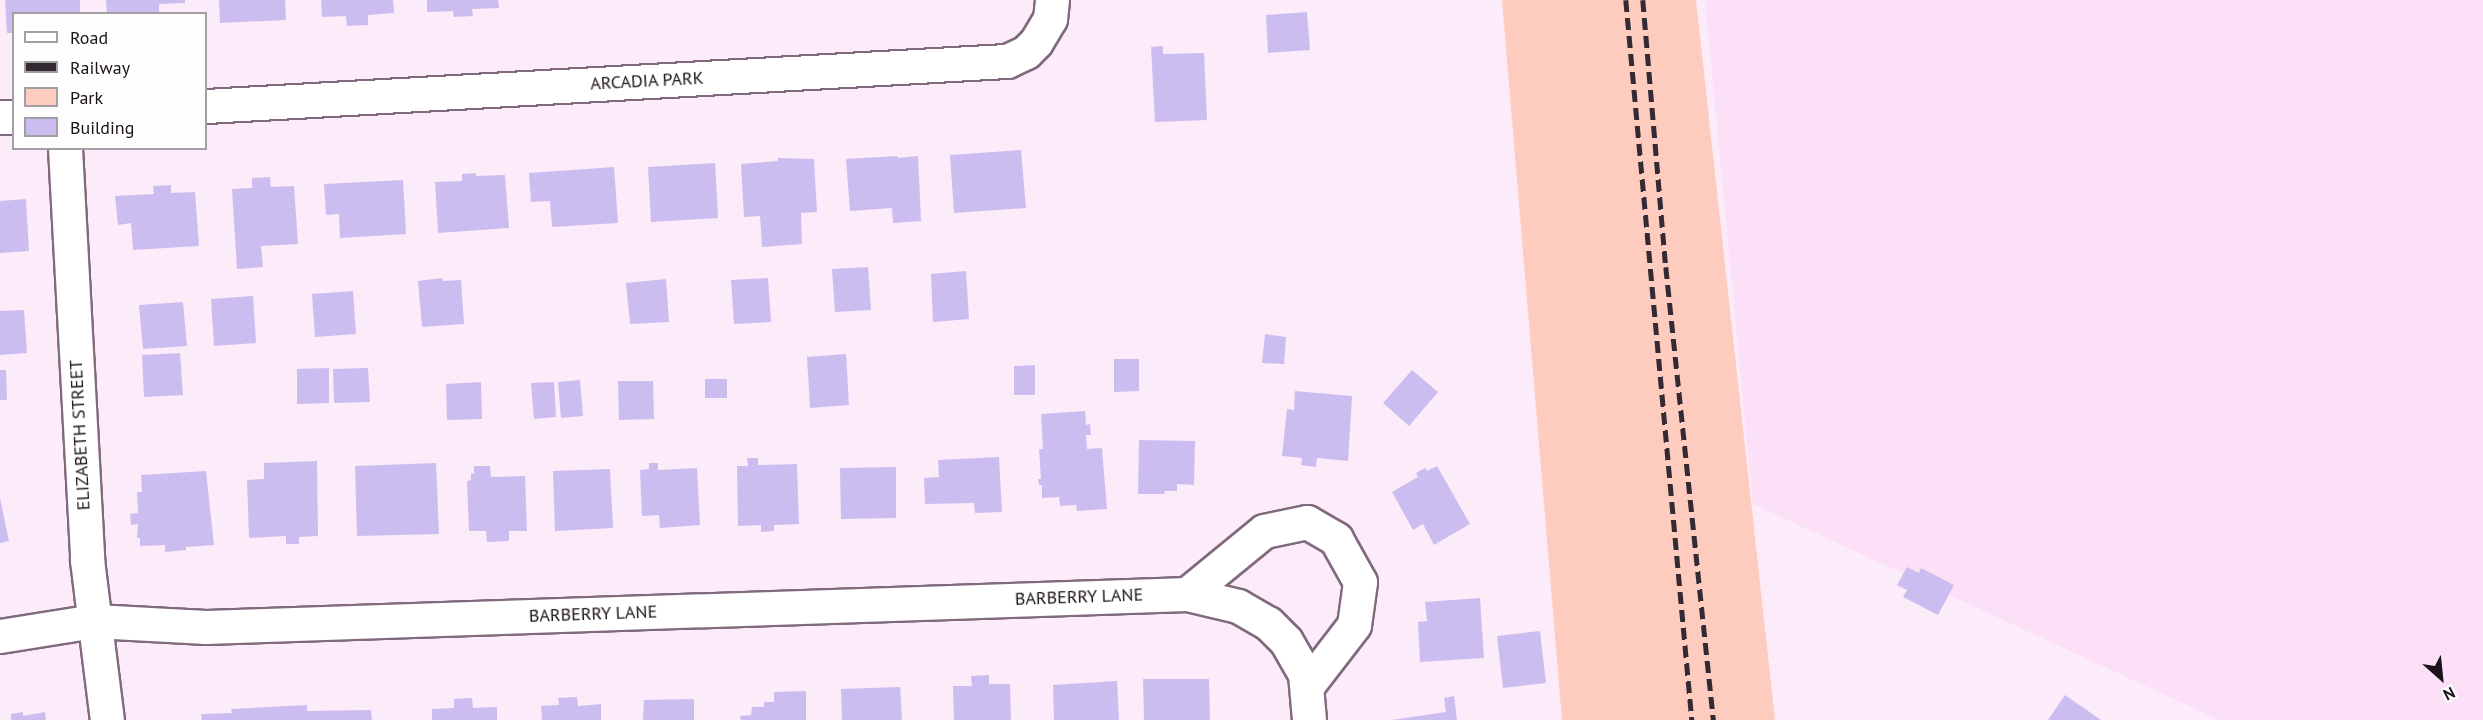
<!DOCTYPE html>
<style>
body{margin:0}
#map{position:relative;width:2483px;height:720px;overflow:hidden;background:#fcebf9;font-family:"PT Sans",sans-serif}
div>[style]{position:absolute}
.built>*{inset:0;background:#fce0f8}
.green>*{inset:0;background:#fdccbe}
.building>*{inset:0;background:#ccbdf0}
.roads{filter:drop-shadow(2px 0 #81697e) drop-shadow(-2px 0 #81697e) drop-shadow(0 2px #81697e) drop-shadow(0 -2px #81697e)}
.minor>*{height:33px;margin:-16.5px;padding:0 16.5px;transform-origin:16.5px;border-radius:16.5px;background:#fff}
.rail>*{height:4.5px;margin-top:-2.25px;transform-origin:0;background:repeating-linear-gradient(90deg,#342a33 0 12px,transparent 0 18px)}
span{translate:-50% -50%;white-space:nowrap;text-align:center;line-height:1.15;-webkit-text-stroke:4.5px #fefefe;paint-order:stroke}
.street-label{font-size:18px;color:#1b121a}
.legend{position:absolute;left:12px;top:12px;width:195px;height:138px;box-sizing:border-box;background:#fefefe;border:2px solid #a3a0a3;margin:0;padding:8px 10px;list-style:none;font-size:18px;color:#1b121a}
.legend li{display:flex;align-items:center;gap:12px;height:30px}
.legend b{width:30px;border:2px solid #a3a0a3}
.north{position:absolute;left:2411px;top:648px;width:60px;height:60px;-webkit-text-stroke:4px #fefefe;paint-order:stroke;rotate:153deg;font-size:16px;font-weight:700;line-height:24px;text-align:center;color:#1b121a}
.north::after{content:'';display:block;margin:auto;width:21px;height:27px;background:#1b121a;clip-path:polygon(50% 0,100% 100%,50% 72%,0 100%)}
</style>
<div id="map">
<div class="built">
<div style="clip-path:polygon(1705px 0,2483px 0,2483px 720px,2219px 720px,1753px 504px)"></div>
</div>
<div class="green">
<div style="clip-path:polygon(1502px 0,1696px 0,1775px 720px,1562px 720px)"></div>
</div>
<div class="building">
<div style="clip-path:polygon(5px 0,80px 0,80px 14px,14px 14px,14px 33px,7px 33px)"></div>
<div style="clip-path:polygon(106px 0,185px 0,185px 3px,159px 4px,159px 14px,107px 14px)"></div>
<div style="clip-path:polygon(219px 0,285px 0,286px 20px,220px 23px)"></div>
<div style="clip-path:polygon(321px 0,393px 0,394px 13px,368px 15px,368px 25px,347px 26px,346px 16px,322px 17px)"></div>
<div style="clip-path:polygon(427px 0,498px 0,499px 8px,472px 9px,473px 16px,454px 17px,453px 11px,427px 12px)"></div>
<div style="clip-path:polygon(1307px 12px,1310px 50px,1268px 53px,1266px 15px)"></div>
<div style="clip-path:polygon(1163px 46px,1163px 54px,1204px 53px,1207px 120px,1155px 122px,1151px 47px)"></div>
<div style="clip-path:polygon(1021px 150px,1026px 208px,954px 213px,950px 155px)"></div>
<div style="clip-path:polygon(897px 156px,898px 158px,918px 156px,921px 221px,893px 223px,892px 208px,850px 211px,846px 159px)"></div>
<div style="clip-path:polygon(778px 158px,814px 159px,817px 212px,801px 213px,802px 244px,762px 247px,760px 216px,744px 217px,741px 164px,778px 161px)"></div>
<div style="clip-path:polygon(715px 163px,718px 218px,651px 222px,648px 167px)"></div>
<div style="clip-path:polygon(614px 167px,618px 223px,552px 227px,550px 201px,531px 202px,529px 173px)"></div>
<div style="clip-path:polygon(476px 173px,476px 176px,505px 175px,509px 228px,438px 233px,435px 182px,462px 181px,462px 174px)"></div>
<div style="clip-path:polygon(270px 177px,271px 187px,294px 186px,298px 244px,261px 246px,263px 267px,237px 269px,232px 189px,252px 188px,252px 178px)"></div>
<div style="clip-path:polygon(403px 180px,406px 234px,340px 238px,339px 214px,326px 215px,324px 184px)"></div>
<div style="clip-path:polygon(171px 185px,171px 193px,195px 192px,199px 246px,133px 250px,131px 223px,118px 225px,115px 196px,154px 194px,153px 186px)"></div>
<div style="clip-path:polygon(26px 199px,29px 251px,0 253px,0 201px)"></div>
<div style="clip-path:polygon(868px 267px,871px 310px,835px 312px,832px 269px)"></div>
<div style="clip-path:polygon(966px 271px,969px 319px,933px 322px,931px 274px)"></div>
<div style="clip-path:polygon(442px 278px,443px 281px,461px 280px,464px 324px,422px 327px,418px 281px)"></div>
<div style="clip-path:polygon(768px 278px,771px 322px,734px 324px,731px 280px)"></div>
<div style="clip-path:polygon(666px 279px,669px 322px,630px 324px,626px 283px)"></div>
<div style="clip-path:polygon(353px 291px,356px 334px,315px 337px,312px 294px)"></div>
<div style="clip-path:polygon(253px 296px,256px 343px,214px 346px,211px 299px)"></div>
<div style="clip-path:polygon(183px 302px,187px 346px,143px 349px,139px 305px)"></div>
<div style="clip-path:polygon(24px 310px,27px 353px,0 355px,0 311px)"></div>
<div style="clip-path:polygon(1265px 334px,1286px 337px,1284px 364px,1262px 363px)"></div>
<div style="clip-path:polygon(180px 353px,183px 395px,144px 397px,142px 355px)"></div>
<div style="clip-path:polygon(846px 354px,849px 405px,810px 408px,807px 357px)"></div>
<div style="clip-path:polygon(1114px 359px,1139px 359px,1139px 391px,1114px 392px)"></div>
<div style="clip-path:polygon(1035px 365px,1035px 395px,1014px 395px,1014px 366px)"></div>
<div style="clip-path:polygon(329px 368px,329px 403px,297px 404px,297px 369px)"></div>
<div style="clip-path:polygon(368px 368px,370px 402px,334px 403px,333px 369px)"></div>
<div style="clip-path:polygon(0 370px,6px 370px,7px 400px,0 400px)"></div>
<div style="clip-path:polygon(1412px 370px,1438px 392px,1409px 426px,1383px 403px)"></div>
<div style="clip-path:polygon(705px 379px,727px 379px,727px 398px,705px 398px)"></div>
<div style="clip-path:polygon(580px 380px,583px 416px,561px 418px,558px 382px)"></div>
<div style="clip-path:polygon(618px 381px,653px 381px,654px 419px,619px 420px)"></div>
<div style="clip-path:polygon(481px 382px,482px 419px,447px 420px,446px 384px)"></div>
<div style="clip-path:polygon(554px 382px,556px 417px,534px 419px,531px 383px)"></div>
<div style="clip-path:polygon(1295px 391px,1352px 396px,1348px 461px,1317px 458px,1316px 467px,1301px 465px,1302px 458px,1282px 456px,1287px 409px,1294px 410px)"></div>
<div style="clip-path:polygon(1085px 411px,1086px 425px,1090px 424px,1091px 435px,1086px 435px,1087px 449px,1102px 448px,1107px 509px,1077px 511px,1076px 505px,1060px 506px,1059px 497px,1042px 498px,1042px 485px,1039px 485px,1038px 479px,1041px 479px,1039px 449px,1043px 449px,1041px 414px)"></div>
<div style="clip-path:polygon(1139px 440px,1195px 441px,1194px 485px,1177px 484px,1177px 491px,1165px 491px,1164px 494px,1138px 494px)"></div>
<div style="clip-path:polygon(999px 457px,1002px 512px,975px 513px,974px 503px,925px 504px,924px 478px,939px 477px,938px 460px)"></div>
<div style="clip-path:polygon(747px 458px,758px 458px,758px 465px,797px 464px,799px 524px,774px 525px,774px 531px,761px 532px,761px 525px,738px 526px,737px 466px,748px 466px)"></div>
<div style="clip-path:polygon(317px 461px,318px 536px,299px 537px,299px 544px,286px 544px,286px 536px,249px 538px,247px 480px,264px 479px,264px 463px)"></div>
<div style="clip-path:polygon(436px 463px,439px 534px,357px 536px,355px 466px)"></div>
<div style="clip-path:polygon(649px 463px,658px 463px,658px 470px,697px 468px,700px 525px,660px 528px,659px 515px,642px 516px,640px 470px,649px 469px)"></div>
<div style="clip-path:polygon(474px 466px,490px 466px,491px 477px,525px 476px,527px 531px,509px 531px,509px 541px,487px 542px,486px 531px,469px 531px,467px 481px,471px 480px,471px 473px,474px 474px)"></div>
<div style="clip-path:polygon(1437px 466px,1470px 524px,1434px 545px,1423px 524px,1413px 530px,1392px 492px,1418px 477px,1416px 473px,1425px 468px,1427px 471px)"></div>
<div style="clip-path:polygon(896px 467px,896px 518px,841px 519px,840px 468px)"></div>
<div style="clip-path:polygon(610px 469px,613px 528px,555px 531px,553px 471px)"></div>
<div style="clip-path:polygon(206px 471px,214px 545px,186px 547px,186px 550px,165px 552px,165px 545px,140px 546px,140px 538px,137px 538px,138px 524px,131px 525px,130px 514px,138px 513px,137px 492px,142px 492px,141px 475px)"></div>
<div style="clip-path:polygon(0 498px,9px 541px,0 543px)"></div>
<div style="clip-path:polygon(1907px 567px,1919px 573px,1921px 568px,1954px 585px,1938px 615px,1903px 597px,1907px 590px,1897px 585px)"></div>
<div style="clip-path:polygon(1480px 598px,1484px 658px,1420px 662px,1418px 622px,1427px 621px,1425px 602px)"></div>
<div style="clip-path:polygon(1540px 631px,1546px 683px,1503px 688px,1497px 636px)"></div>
<div style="clip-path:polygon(989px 675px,989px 684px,1010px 684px,1011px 720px,954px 720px,953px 686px,972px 686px,971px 676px)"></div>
<div style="clip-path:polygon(1143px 679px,1209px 679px,1210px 720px,1144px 720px)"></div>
<div style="clip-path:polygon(1117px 681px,1119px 720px,1054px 720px,1053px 685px)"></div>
<div style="clip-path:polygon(900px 687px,902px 720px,842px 720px,841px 689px)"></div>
<div style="clip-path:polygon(806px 691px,806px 720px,741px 720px,740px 716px,751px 715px,752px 707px,764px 707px,764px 702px,774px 702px,774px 692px)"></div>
<div style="clip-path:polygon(2065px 695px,2101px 720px,2048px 720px)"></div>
<div style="clip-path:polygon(1454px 696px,1457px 720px,1392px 720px,1446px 712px,1444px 698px)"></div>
<div style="clip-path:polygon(577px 697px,578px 706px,601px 704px,601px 720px,542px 720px,541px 706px,559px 705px,558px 698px)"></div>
<div style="clip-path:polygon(472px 698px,473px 708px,497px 707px,497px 720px,432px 720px,432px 709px,454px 708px,454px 699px)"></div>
<div style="clip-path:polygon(694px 699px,694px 720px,643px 720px,644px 700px)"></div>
<div style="clip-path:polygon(307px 705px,307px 711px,371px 710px,372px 720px,202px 720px,201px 714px,232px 713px,231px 709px)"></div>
<div style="clip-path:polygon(23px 712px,23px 716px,45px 712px,46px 720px,11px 720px,11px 714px)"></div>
</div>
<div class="roads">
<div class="minor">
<div style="left:206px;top:106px;width:802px;rotate:-3.22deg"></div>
<div style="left:1007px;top:61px;width:21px;rotate:-25deg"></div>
<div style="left:1026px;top:52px;width:14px;rotate:-45deg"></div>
<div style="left:1036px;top:42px;width:27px;rotate:-59deg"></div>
<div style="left:1050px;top:19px;width:19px;rotate:-84deg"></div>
<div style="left:0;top:117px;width:14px"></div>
<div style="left:65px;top:148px;width:413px;rotate:86.9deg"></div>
<div style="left:87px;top:560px;width:161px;rotate:82.9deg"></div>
<div style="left:1187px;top:594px;width:99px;rotate:-39.3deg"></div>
<div style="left:1264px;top:531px;width:44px;rotate:-11.8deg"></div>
<div style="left:1307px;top:522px;width:34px;rotate:30deg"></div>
<div style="left:1336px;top:539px;width:49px;rotate:60.8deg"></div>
<div style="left:1360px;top:582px;width:43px;rotate:97.9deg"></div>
<div style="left:1354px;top:625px;width:77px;rotate:127.6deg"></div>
<div style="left:0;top:636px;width:95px;rotate:-9.1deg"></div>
<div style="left:94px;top:621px;width:112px;rotate:3.1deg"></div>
<div style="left:206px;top:627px;width:982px;rotate:-1.93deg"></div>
<div style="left:1187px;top:594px;width:52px;rotate:13.2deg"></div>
<div style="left:1238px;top:606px;width:34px;rotate:30deg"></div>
<div style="left:1268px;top:623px;width:25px;rotate:45deg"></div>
<div style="left:1286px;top:641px;width:38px;rotate:60deg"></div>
<div style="left:1305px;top:674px;width:46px;rotate:85deg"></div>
</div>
</div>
<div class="rail">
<div style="left:1626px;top:0;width:723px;rotate:84.76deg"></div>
<div style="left:1643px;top:0;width:268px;rotate:85.1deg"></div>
<div style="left:1666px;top:267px;width:456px;rotate:84deg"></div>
</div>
<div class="street-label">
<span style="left:647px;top:81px;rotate:-3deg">ARCADIA PARK</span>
<span style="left:80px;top:435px;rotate:-93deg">ELIZABETH STREET</span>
<span style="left:1079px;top:597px;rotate:-2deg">BARBERRY LANE</span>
<span style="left:593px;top:614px;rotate:-2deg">BARBERRY LANE</span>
</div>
<ul class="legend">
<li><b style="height:8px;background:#fff"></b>Road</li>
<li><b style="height:8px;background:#342a33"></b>Railway</li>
<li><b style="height:16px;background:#fdccbe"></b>Park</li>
<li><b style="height:16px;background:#ccbdf0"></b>Building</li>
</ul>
<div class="north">N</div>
</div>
